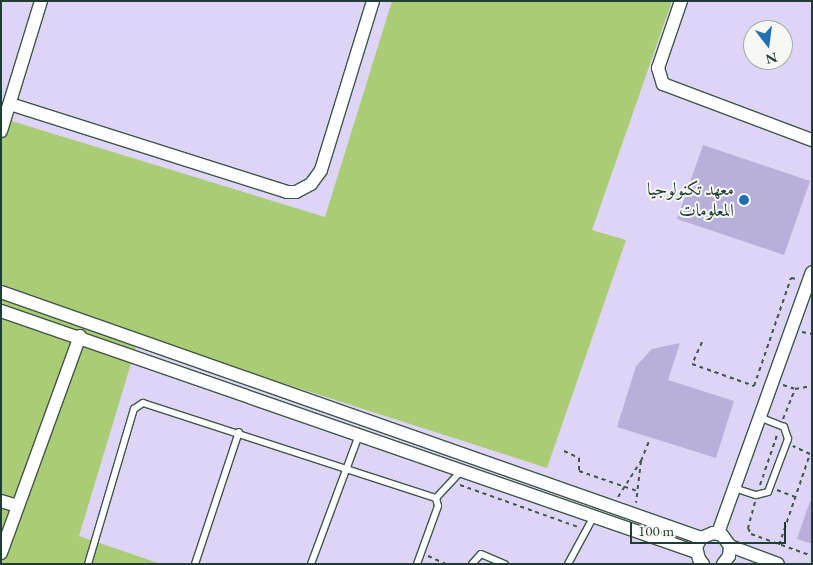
<!DOCTYPE html>
<meta charset="utf-8">
<style>
body{margin:0}
#map{position:relative;width:813px;height:565px;overflow:hidden;background:#f3dec2;font-family:"EB Garamond",Amiri,serif}
div>[style]{position:absolute}
.built>*{inset:0;background:#ded5f6}
.green>*{inset:0;background:#a9cc75}
.building>*{inset:0;background:#b8b0da}
.path>*{height:2px;margin-top:-1px;transform-origin:0;background:repeating-linear-gradient(90deg,#3f5549 0 4px,transparent 0 8px)}
.roads{filter:drop-shadow(1px 0 #3f5549) drop-shadow(-1px 0 #3f5549) drop-shadow(0 1px #3f5549) drop-shadow(0 -1px #3f5549)}
.lane>*{height:6px;margin:-3px;padding:0 3px;transform-origin:3px;border-radius:3px;background:#fff}
.street>*{height:12px;margin:-6px;padding:0 6px;transform-origin:6px;border-radius:6px;background:#fff}
.dots>*{width:14px;height:14px;translate:-50% -50%;box-sizing:border-box;border:2px solid #f6f6f2;border-radius:50%}
span{translate:-50% -50%;white-space:nowrap;text-align:center;line-height:1.15;-webkit-text-stroke:4px #f6f6f2;paint-order:stroke}
.poi-label{font-size:18px;color:#1f3d34}
.right{translate:-100% -50%;text-align:right}
.frame{position:absolute;inset:0;border:2px solid #1f3d34;pointer-events:none}
.north{position:absolute;left:743px;top:20px;width:50px;height:50px;box-sizing:border-box;background:#f6f6f2;border:1px solid #a0aca6;border-radius:50%;rotate:165deg;font-size:14px;font-weight:700;line-height:20px;text-align:center;color:#1f3d34}
.north::after{content:'';display:block;margin:auto;width:18px;height:22px;background:#1f6fb2;clip-path:polygon(50% 0,100% 100%,50% 72%,0 100%)}
.scale{position:absolute;left:630px;top:522px;width:156px;height:22px;box-sizing:border-box;border:2px solid #1f3d34;border-top:0;padding-left:6px;font-size:15px;line-height:18px;white-space:nowrap;color:#1f3d34;-webkit-text-stroke:4px #f6f6f2;paint-order:stroke}
</style>
<div id="map">
<div class="built">
<div style="clip-path:polygon(evenodd,1px 1px,812px 1px,812px 564px,1px 564px,1px 1px,753px 30px,783px 30px,783px 60px,753px 60px,753px 30px)"></div>
</div>
<div class="green">
<div style="clip-path:polygon(392px 1px,672px 1px,592px 230px,626px 240px,547px 468px,139px 337px,79px 536px,161px 564px,1px 564px,1px 131px,5px 119px,325px 217px)"></div>
</div>
<div class="building">
<div style="clip-path:polygon(703px 145px,810px 181px,784px 255px,677px 219px)"></div>
<div style="clip-path:polygon(680px 343px,668px 380px,734px 401px,716px 458px,617px 427px,636px 366px,652px 349px)"></div>
<div style="clip-path:polygon(810px 501px,812px 501px,812px 544px,797px 539px)"></div>
</div>
<div class="path">
<div style="left:802px;top:332px;width:10px;rotate:11deg"></div>
<div style="left:702px;top:342px;width:24px;rotate:114deg"></div>
<div style="left:692px;top:364px;width:66px;rotate:19.5deg"></div>
<div style="left:754px;top:386px;width:114px;rotate:-71.1deg"></div>
<div style="left:791px;top:278px;width:6px;rotate:9deg"></div>
<div style="left:783px;top:385px;width:13px;rotate:18deg"></div>
<div style="left:795px;top:389px;width:17px;rotate:-10deg"></div>
<div style="left:783px;top:419px;width:32px;rotate:-68deg"></div>
<div style="left:564px;top:451px;width:17px;rotate:25deg"></div>
<div style="left:579px;top:458px;width:13px;rotate:90deg"></div>
<div style="left:579px;top:471px;width:61px;rotate:19deg"></div>
<div style="left:641px;top:461px;width:22px;rotate:-68deg"></div>
<div style="left:460px;top:485px;width:125px;rotate:19.6deg"></div>
<div style="left:760px;top:485px;width:53px;rotate:-71.2deg"></div>
<div style="left:777px;top:490px;width:19px;rotate:21deg"></div>
<div style="left:618px;top:497px;width:43px;rotate:-57.4deg"></div>
<div style="left:641px;top:461px;width:42px;rotate:96.8deg"></div>
<div style="left:755px;top:502px;width:27px;rotate:105deg"></div>
<div style="left:748px;top:528px;width:7px;rotate:63deg"></div>
<div style="left:751px;top:534px;width:65px;rotate:19.8deg"></div>
<div style="left:779px;top:545px;width:96px;rotate:-71.2deg"></div>
<div style="left:810px;top:454px;width:19px;rotate:-155deg"></div>
<div style="left:428px;top:556px;width:20px;rotate:24deg"></div>
</div>
<div class="roads">
<div class="lane">
<div style="left:734px;top:488px;width:23px;rotate:18deg"></div>
<div style="left:756px;top:495px;width:12px;rotate:-14deg"></div>
<div style="left:768px;top:492px;width:57px;rotate:-69.3deg"></div>
<div style="left:788px;top:439px;width:13px;rotate:-108deg"></div>
<div style="left:784px;top:427px;width:27px;rotate:-158deg"></div>
<div style="left:436px;top:498px;width:38px;rotate:-47deg"></div>
<div style="left:88px;top:564px;width:162px;rotate:-73.5deg"></div>
<div style="left:134px;top:409px;width:11px;rotate:-34deg"></div>
<div style="left:143px;top:403px;width:308px;rotate:18deg"></div>
<div style="left:436px;top:498px;width:8px;rotate:76deg"></div>
<div style="left:438px;top:506px;width:62px;rotate:109.9deg"></div>
<div style="left:195px;top:564px;width:139px;rotate:-71.6deg"></div>
<div style="left:311px;top:564px;width:138px;rotate:-69.6deg"></div>
<div style="left:472px;top:564px;width:13px;rotate:-48deg"></div>
<div style="left:481px;top:554px;width:26px;rotate:23deg"></div>
<div style="left:568px;top:564px;width:55px;rotate:-61.6deg"></div>
</div>
<div class="street">
<div style="left:681px;top:1px;width:71px;rotate:108.9deg"></div>
<div style="left:658px;top:68px;width:17px;rotate:73deg"></div>
<div style="left:663px;top:84px;width:159px;rotate:20.6deg"></div>
<div style="left:10px;top:104px;width:291px;rotate:17.6deg"></div>
<div style="left:287px;top:192px;width:9px"></div>
<div style="left:296px;top:192px;width:17px;rotate:-28deg"></div>
<div style="left:311px;top:184px;width:17px;rotate:-54deg"></div>
<div style="left:321px;top:170px;width:177px;rotate:-72.9deg"></div>
<div style="left:1px;top:131px;width:136px;rotate:-72.9deg"></div>
<div style="left:1px;top:292px;width:742px;rotate:19.36deg"></div>
<div style="left:1px;top:311px;width:736px;rotate:19.12deg"></div>
<div style="left:1px;top:501px;width:17px;rotate:17deg"></div>
<div style="left:718px;top:533px;width:277px;rotate:-70.2deg"></div>
<div style="left:730px;top:546px;width:51px;rotate:20.6deg"></div>
<div style="left:1px;top:553px;width:231px;rotate:-70deg"></div>
<div style="left:703px;top:564px;width:6px;rotate:-129deg"></div>
<div style="left:699px;top:559px;width:12px;rotate:-104deg"></div>
<div style="left:696px;top:547px;width:10px;rotate:-61deg"></div>
<div style="left:701px;top:538px;width:13px;rotate:-23deg"></div>
<div style="left:713px;top:533px;width:9px;rotate:13deg"></div>
<div style="left:722px;top:535px;width:14px;rotate:54deg"></div>
<div style="left:730px;top:546px;width:10px;rotate:96deg"></div>
<div style="left:729px;top:556px;width:10px;rotate:127deg"></div>
</div>
</div>
<div class="dots">
<div style="left:744px;top:200px;background:#1f6fb2"></div>
</div>
<div class="poi-label">
<span class="right" style="left:734px;top:200px">معهد تكنولوجيا<br>المعلومات</span>
</div>
<div class="frame"></div>
<div class="north">N</div>
<div class="scale">100 m</div>
</div>
